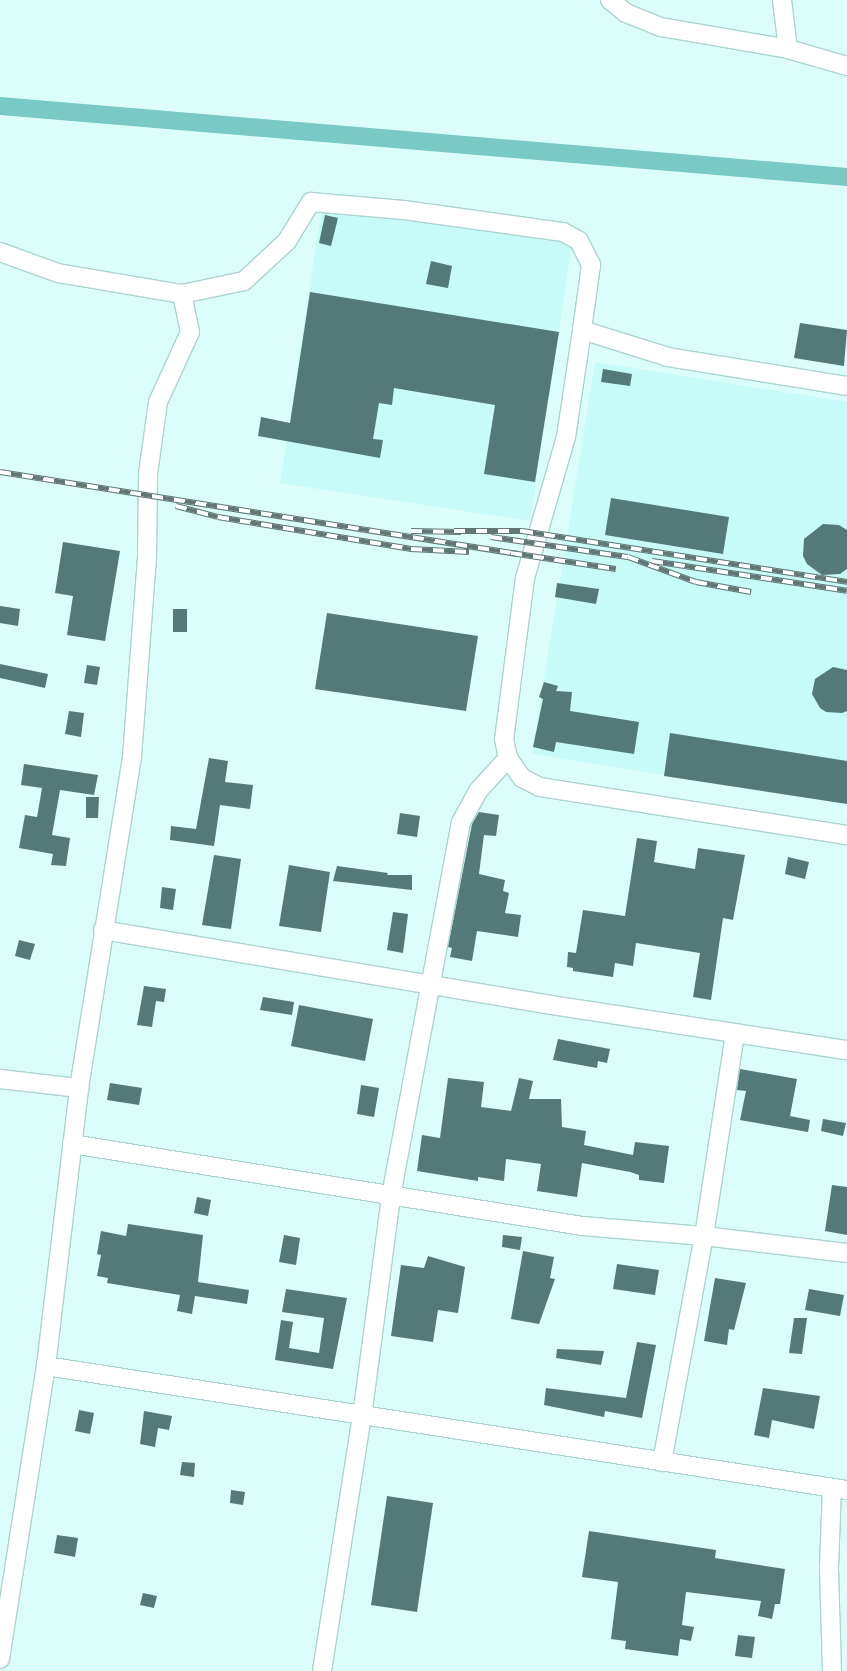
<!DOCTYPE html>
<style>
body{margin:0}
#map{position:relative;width:847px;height:1671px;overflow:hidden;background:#dcfefb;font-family:Figtree,sans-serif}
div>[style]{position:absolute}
.built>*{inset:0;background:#c6fbf7}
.canal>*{height:18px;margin:-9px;padding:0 9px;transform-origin:9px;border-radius:9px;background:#7ac9c4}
.building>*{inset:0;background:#537a78}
.roads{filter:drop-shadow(1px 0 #aad4d1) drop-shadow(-1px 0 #aad4d1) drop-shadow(0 1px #aad4d1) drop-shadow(0 -1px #aad4d1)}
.street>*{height:18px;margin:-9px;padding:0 9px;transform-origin:9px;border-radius:9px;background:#fff}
.rail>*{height:5.5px;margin-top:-2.75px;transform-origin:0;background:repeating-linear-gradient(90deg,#fff 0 11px,#607775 0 22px);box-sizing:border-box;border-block:1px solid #607775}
span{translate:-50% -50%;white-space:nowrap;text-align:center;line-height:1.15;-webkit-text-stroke:5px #fff;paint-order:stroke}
</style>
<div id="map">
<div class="built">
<div style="clip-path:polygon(322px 206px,572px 244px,530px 521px,280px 483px)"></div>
<div style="clip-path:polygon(595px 362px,847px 402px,847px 804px,532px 754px)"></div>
</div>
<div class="canal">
<div style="left:0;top:106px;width:850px;rotate:4.79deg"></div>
</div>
<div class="building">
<div style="clip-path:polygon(325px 215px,338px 218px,331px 246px,319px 243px)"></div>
<div style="clip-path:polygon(431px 261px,452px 266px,448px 288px,426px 284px)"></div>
<div style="clip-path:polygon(310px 292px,559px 332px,535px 482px,484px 474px,495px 405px,394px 388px,392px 405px,379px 403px,373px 439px,383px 440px,380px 458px,258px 436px,261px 417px,290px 423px)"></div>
<div style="clip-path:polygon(800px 323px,847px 330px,844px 366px,794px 358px)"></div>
<div style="clip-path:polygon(603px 369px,632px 374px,630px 386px,601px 382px)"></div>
<div style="clip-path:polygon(611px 498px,729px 517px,723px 554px,605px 535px)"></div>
<div style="clip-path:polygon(823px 524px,839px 525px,847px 530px,847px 569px,840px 574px,822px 575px,807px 564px,803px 556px,804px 539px)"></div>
<div style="clip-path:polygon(63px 542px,120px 551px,105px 641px,67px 635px,73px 596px,55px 593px)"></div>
<div style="clip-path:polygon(557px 583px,599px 589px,596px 604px,555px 597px)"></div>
<div style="clip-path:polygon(0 606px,20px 609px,18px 626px,0 623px)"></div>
<div style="clip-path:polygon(173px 609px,187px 609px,187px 632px,173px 632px)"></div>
<div style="clip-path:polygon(327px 613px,478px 636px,466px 711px,315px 689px)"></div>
<div style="clip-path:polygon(0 664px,48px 674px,45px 688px,0 678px)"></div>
<div style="clip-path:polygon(87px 665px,100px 667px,97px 685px,84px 683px)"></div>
<div style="clip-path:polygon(833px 667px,847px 670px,847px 711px,842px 713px,826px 712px,820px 708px,812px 694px,815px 679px)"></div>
<div style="clip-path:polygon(544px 682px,558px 686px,556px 691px,572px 692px,570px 711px,639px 722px,634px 754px,556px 742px,554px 752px,533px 747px,543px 699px,539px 697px)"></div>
<div style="clip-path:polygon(69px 711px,84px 713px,81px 737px,65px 734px)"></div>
<div style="clip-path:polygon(670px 733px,847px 761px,847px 804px,664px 776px)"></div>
<div style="clip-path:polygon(209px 758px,228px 761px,225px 782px,253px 785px,250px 809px,220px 805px,214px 846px,170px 840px,171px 826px,196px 829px)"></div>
<div style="clip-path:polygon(24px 764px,98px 775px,94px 795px,60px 790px,52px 835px,70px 838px,66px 866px,51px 865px,53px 854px,19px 848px,25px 815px,37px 817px,42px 788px,21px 785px)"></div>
<div style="clip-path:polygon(86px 797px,99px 797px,98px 818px,86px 818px)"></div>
<div style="clip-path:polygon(479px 812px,499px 815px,496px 836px,484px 835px,479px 874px,505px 880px,503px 891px,509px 893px,505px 913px,521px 915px,518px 937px,477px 931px,472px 961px,450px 957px,452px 948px,448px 947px,472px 824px)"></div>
<div style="clip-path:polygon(400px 813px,420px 816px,417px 837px,397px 834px)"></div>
<div style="clip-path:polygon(637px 838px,657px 841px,654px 862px,695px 869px,698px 848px,745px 855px,733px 920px,723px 918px,711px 1000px,693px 997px,700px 953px,636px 943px,633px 966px,615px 963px,613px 977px,573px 971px,573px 968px,567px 967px,568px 952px,576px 953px,583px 910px,625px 916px)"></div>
<div style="clip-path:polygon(214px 855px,241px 859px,231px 929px,202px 925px)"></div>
<div style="clip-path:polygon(788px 857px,809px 862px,805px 879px,785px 874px)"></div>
<div style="clip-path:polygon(289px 865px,330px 872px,321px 932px,279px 926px)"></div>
<div style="clip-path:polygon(337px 866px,388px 873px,387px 875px,412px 875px,412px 890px,333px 881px)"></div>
<div style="clip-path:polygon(162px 887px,176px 889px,173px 910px,160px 908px)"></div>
<div style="clip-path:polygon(393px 912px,408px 914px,403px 953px,387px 950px)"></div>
<div style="clip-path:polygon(19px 940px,35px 944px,30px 960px,15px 956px)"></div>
<div style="clip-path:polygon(144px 986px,166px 989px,164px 1002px,156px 1001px,152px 1027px,137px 1025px)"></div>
<div style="clip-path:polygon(263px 997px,294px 1002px,292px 1015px,260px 1010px)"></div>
<div style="clip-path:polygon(299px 1005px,373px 1019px,365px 1061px,291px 1046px)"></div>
<div style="clip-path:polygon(558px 1039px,610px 1049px,607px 1063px,598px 1061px,597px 1068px,553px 1060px)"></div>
<div style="clip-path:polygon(740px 1069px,797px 1079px,790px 1116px,810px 1120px,808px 1132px,740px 1120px,746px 1091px,737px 1090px)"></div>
<div style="clip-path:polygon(448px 1078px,484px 1082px,481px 1107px,511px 1111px,519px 1078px,533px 1081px,529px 1099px,561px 1099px,562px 1127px,586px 1131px,584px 1145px,633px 1155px,635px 1142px,669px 1146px,664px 1183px,639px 1180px,639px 1175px,630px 1172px,582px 1163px,577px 1197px,537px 1191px,541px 1164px,506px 1159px,504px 1181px,478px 1177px,478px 1181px,417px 1171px,422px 1135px,440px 1138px)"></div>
<div style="clip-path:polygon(110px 1083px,142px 1088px,139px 1105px,107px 1100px)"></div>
<div style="clip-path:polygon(361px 1085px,379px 1088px,374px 1117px,357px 1114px)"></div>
<div style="clip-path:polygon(823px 1119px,846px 1123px,843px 1136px,821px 1131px)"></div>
<div style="clip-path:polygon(832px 1185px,847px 1187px,847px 1235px,825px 1231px)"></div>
<div style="clip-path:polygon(197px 1197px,211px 1200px,208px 1216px,194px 1213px)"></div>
<div style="clip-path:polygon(128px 1224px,203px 1235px,198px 1282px,249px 1290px,247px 1304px,195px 1296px,192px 1314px,177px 1311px,180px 1295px,107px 1283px,108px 1278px,97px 1276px,101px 1255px,97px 1254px,101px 1231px,126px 1236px)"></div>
<div style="clip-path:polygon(284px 1235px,300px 1238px,296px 1265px,279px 1262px)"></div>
<div style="clip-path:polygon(503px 1235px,522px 1237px,520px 1250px,502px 1247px)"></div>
<div style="clip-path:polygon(523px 1251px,554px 1257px,550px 1278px,555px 1279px,539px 1324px,511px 1319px)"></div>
<div style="clip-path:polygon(428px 1256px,465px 1267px,458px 1313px,438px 1310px,433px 1342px,391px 1336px,401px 1265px,424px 1268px)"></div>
<div style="clip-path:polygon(617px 1264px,659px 1270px,655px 1295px,613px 1289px)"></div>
<div style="clip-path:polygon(715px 1278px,746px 1283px,734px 1330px,729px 1329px,727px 1345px,704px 1341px)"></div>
<div style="clip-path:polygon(286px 1289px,347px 1298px,333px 1369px,275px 1360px,281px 1320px,293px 1322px,289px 1348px,319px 1353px,324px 1318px,282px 1312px)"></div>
<div style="clip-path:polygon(809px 1289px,844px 1295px,840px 1316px,805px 1310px)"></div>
<div style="clip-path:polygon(794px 1318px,807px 1318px,802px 1354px,789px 1353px)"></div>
<div style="clip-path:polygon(637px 1342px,656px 1345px,642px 1418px,605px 1411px,604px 1417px,544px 1405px,546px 1388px,626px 1398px)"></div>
<div style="clip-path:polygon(557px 1349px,604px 1351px,601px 1365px,556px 1358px)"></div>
<div style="clip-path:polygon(763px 1388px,820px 1396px,814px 1429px,772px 1420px,769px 1438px,754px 1435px)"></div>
<div style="clip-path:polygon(79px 1410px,94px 1413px,90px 1434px,75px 1431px)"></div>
<div style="clip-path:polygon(144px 1411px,172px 1416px,169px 1430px,158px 1428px,155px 1447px,140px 1444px)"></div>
<div style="clip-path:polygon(182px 1462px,195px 1463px,194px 1477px,180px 1475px)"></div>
<div style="clip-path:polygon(231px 1490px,245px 1492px,243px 1505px,230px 1503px)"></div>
<div style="clip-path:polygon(387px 1496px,433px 1503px,417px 1612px,371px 1605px)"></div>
<div style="clip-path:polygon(589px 1531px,716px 1550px,715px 1558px,785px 1569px,780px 1604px,775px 1604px,772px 1619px,758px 1616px,761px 1601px,686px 1592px,682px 1625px,694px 1627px,691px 1641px,680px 1639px,678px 1656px,625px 1649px,626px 1641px,611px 1639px,618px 1582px,582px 1577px)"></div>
<div style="clip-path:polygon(57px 1535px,78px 1538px,75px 1557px,54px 1553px)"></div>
<div style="clip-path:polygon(143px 1593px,157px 1596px,154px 1608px,140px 1605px)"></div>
<div style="clip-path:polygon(738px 1635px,755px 1637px,752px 1658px,735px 1656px)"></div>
</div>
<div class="roads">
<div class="street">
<div style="left:610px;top:0;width:21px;rotate:39deg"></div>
<div style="left:626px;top:13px;width:38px;rotate:22deg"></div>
<div style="left:661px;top:27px;width:129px;rotate:9.8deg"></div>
<div style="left:788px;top:49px;width:61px;rotate:16.1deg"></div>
<div style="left:782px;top:0;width:49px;rotate:83deg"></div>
<div style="left:0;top:252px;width:62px;rotate:19.9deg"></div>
<div style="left:58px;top:273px;width:126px;rotate:9.6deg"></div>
<div style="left:182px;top:294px;width:63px;rotate:-11.8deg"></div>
<div style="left:244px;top:281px;width:59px;rotate:-42.9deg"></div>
<div style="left:287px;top:241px;width:46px;rotate:-58.4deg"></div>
<div style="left:311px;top:202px;width:93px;rotate:4.9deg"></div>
<div style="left:404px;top:210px;width:161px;rotate:7.9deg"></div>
<div style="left:563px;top:232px;width:18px;rotate:29deg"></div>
<div style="left:579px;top:241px;width:27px;rotate:63deg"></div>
<div style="left:591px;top:265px;width:66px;rotate:97.9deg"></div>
<div style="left:582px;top:330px;width:90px;rotate:17.4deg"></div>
<div style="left:668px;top:357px;width:181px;rotate:9.2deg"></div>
<div style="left:582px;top:330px;width:108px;rotate:98.5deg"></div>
<div style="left:566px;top:437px;width:147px;rotate:106.2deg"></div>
<div style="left:525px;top:578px;width:162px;rotate:97.4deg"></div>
<div style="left:504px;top:739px;width:19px;rotate:78deg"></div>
<div style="left:508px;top:758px;width:24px;rotate:55deg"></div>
<div style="left:522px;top:778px;width:20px;rotate:27deg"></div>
<div style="left:540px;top:787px;width:311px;rotate:8.9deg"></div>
<div style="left:103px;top:930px;width:448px;rotate:9.5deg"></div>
<div style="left:545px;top:1004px;width:305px;rotate:8.7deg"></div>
<div style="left:0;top:1079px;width:80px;rotate:6.5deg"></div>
<div style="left:72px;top:1144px;width:517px;rotate:9.13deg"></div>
<div style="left:582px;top:1226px;width:122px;rotate:4.7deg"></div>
<div style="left:704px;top:1236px;width:144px;rotate:6.8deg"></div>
<div style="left:46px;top:1366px;width:811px;rotate:8.8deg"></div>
<div style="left:662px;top:1462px;width:230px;rotate:-79.5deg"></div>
<div style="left:704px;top:1236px;width:205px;rotate:-81.3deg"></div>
<div style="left:0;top:1659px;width:297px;rotate:-81.1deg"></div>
<div style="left:46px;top:1366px;width:280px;rotate:-83.2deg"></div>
<div style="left:79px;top:1088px;width:335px;rotate:-80.9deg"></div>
<div style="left:132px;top:757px;width:201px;rotate:-85.7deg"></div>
<div style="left:147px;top:557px;width:83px;rotate:-89.3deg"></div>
<div style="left:148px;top:474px;width:73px;rotate:-82.1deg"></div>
<div style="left:158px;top:402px;width:77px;rotate:-65.4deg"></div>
<div style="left:190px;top:332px;width:39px;rotate:-102deg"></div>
<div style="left:322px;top:1671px;width:257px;rotate:-81.1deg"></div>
<div style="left:362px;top:1417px;width:223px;rotate:-82.5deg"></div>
<div style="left:391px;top:1196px;width:380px;rotate:-79.4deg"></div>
<div style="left:461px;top:822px;width:35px;rotate:-61deg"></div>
<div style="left:478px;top:791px;width:45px;rotate:-47.7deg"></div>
<div style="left:832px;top:1671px;width:103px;rotate:-91.7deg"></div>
<div style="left:829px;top:1568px;width:80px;rotate:-87.9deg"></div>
</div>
</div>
<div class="rail">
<div style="left:0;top:472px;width:524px;rotate:9deg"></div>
<div style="left:176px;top:506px;width:43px;rotate:14.7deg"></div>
<div style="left:218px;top:517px;width:196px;rotate:9.4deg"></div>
<div style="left:411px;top:549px;width:58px;rotate:3deg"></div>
<div style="left:411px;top:531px;width:50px;rotate:1.1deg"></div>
<div style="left:454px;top:531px;width:68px"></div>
<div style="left:522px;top:531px;width:329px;rotate:8.9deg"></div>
<div style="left:491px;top:537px;width:138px;rotate:8.3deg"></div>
<div style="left:628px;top:557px;width:72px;rotate:20.2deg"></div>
<div style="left:696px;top:582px;width:56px;rotate:10.3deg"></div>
<div style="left:511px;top:553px;width:106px;rotate:8.7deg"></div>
<div style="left:652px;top:561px;width:197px;rotate:8.7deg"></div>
</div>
</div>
